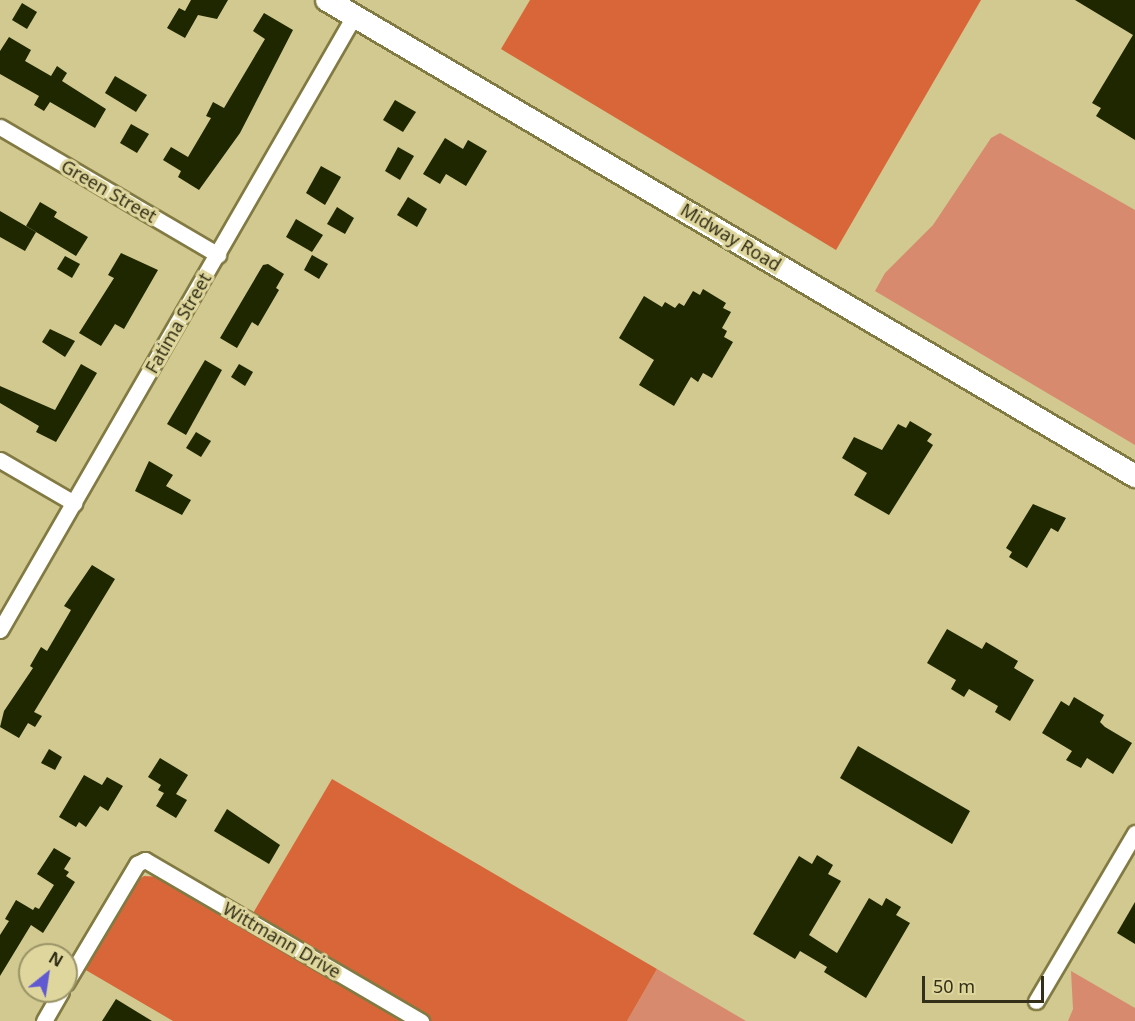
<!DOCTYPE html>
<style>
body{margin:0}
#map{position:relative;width:1135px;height:1021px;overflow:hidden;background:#d1c98f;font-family:"Noto Sans",sans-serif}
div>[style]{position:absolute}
.green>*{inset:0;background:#d78a6e}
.forest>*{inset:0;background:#d86639}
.building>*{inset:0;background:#1e2700}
.roads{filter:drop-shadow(2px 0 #827a43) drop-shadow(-2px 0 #827a43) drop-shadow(0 2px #827a43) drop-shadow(0 -2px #827a43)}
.minor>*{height:15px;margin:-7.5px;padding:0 7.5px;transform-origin:7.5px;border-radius:7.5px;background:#fff}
.secondary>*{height:22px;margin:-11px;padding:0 11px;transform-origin:11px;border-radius:11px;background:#fff}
span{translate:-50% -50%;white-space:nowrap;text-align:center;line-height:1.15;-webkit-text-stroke:6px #ded69c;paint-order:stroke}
.street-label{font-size:18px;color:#332f18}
.north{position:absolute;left:18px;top:943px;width:60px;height:60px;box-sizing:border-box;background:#ded69c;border:2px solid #9a9367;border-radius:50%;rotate:30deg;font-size:16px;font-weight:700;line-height:24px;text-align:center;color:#332f18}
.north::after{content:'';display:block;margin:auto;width:21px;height:27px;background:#6059d2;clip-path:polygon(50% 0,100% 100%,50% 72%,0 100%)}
.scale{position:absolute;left:922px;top:976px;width:122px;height:27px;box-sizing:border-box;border:3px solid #332f18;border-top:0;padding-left:8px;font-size:18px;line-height:21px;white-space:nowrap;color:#332f18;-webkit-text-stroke:4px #ded69c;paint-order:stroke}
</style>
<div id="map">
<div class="green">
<div style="clip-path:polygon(1000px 133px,1135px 210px,1135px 445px,875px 291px,885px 273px,933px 225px,991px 138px)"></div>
<div style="clip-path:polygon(657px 969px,746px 1021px,627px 1021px)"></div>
<div style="clip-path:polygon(1071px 971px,1135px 1008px,1135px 1021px,1068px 1021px,1073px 1009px)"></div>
</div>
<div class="forest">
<div style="clip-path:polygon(530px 0,981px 0,836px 250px,501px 49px)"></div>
<div style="clip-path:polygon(332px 779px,657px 969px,627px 1021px,173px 1021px,84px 969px,134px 883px,144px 876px,161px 877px,252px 915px)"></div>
</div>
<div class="building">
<div style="clip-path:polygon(191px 0,228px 0,217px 19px,198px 15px,185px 38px,167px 28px,179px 8px,185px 11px)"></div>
<div style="clip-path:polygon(1075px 0,1135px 0,1135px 140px,1096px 116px,1101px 108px,1092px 103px,1133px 35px)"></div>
<div style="clip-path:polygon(22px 3px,37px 12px,27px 29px,12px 20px)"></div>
<div style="clip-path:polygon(264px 13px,293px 30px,240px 133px,199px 190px,178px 177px,181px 171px,163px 160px,171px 147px,188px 157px,211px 118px,206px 116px,213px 102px,224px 108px,265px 39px,253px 31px)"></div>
<div style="clip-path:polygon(9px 37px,31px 50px,25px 61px,51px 76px,57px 66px,67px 73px,62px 81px,106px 109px,95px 128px,50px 102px,44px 111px,34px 105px,39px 96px,0 74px,0 51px)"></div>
<div style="clip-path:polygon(115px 76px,147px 95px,136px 112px,105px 93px)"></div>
<div style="clip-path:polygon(395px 100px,416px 112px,403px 132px,383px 120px)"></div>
<div style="clip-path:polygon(131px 124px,149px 134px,137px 153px,120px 143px)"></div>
<div style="clip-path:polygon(445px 138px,463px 149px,468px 140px,487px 151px,466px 186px,446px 174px,440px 184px,423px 174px)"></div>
<div style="clip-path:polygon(398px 147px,414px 156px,400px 180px,385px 171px)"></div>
<div style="clip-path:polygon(321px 166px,341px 177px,325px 205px,306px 193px)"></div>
<div style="clip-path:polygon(408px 197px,427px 209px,417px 227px,397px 215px)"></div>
<div style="clip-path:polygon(40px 202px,57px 212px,54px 217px,88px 237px,76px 256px,26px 226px)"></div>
<div style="clip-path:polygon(337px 207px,354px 218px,345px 234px,327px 224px)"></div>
<div style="clip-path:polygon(0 211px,36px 232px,25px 251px,0 237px)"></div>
<div style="clip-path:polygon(296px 219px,323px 235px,312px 252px,286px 237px)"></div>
<div style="clip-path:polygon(121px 253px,158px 270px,124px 329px,115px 324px,101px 346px,79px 333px,114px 278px,108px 275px)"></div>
<div style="clip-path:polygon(312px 255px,328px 264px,319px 279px,304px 270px)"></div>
<div style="clip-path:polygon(65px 256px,80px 264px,72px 278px,57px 269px)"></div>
<div style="clip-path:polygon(268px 264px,284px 274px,276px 288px,279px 290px,258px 326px,252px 322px,237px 348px,220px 338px,263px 265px)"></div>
<div style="clip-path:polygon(703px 289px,726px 303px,723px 308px,731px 312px,722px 328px,727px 331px,724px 337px,733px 342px,712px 378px,703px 373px,698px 382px,691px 377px,674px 406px,639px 385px,654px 360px,619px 338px,644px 296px,662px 307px,665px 302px,675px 308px,679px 303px,684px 306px,693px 291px,700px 295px)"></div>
<div style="clip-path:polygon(50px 329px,75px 341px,65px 357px,42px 342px)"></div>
<div style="clip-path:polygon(205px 360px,222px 370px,186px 435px,167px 424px)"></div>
<div style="clip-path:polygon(81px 364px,97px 373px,56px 442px,36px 432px,39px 426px,0 403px,0 386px,55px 410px)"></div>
<div style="clip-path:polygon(239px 364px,253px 372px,245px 386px,231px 377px)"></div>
<div style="clip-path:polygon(910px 421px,932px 434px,927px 441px,933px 445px,889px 515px,854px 495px,867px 473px,842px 458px,854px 437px,882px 450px,898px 424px,906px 428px)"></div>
<div style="clip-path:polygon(196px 432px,211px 441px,201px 457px,186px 448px)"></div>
<div style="clip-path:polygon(149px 461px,173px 475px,166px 486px,191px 500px,182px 515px,135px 491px)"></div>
<div style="clip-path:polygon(1033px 504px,1066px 518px,1058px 532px,1051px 528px,1027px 568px,1009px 557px,1012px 552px,1006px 548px)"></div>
<div style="clip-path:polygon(92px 565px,115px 579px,34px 712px,42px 716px,35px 727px,28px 723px,19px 738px,0 727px,4px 711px,33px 668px,30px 666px,41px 647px,47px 651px,71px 610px,64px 606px)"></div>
<div style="clip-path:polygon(947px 629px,982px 649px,986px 642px,1018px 661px,1014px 668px,1034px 680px,1010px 721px,995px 712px,998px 706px,969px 689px,964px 697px,951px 689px,956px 680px,927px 663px)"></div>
<div style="clip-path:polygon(1074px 697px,1104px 715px,1100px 722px,1105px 727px,1132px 743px,1113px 774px,1087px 758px,1081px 768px,1066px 760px,1072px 751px,1042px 733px,1061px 701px,1069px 706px)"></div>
<div style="clip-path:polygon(858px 746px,970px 811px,952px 844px,840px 778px)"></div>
<div style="clip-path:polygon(49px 749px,62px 757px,55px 770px,41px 763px)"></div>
<div style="clip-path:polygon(160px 758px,188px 775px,176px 794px,187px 800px,176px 818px,156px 806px,164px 793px,158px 790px,161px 785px,148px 777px)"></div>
<div style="clip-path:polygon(84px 775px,102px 785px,107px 777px,123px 786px,108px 811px,100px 806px,86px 827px,79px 822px,76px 827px,59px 817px)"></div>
<div style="clip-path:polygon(227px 809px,280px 845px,269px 864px,214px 831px)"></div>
<div style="clip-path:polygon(54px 848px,71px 858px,64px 869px,69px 872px,66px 876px,75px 882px,43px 933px,31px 925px,0 976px,0 935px,9px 921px,5px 919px,16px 900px,33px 910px,35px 907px,39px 909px,54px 885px,37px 874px)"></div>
<div style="clip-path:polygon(817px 855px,833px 865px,828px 874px,841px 881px,809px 935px,837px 953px,869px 898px,882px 906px,886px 898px,901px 907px,896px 915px,910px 923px,866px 998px,824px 972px,827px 967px,800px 951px,795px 959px,753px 934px,799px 856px,812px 864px)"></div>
<div style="clip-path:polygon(1135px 902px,1135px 944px,1117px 933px)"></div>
<div style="clip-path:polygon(116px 999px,152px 1021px,102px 1021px)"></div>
</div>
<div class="roads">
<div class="minor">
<div style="left:0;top:127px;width:253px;rotate:30.4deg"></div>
<div style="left:0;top:460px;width:86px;rotate:30.2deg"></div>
<div style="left:0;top:630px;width:709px;rotate:-60.03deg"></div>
<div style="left:66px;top:983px;width:139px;rotate:-59.2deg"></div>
<div style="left:137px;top:864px;width:9px;rotate:-27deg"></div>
<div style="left:145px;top:860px;width:320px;rotate:30.3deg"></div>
<div style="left:1036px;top:1001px;width:195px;rotate:-59.5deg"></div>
<div style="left:44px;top:1021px;width:34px;rotate:-60deg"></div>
</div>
<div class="secondary">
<div style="left:327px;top:0;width:938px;rotate:30.5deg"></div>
</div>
</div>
<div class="street-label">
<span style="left:109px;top:191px;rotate:30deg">Green Street</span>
<span style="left:731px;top:237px;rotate:31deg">Midway Road</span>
<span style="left:178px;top:323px;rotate:-60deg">Fatima Street</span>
<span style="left:282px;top:940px;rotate:30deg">Wittmann Drive</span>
</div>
<div class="north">N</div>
<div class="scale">50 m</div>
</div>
